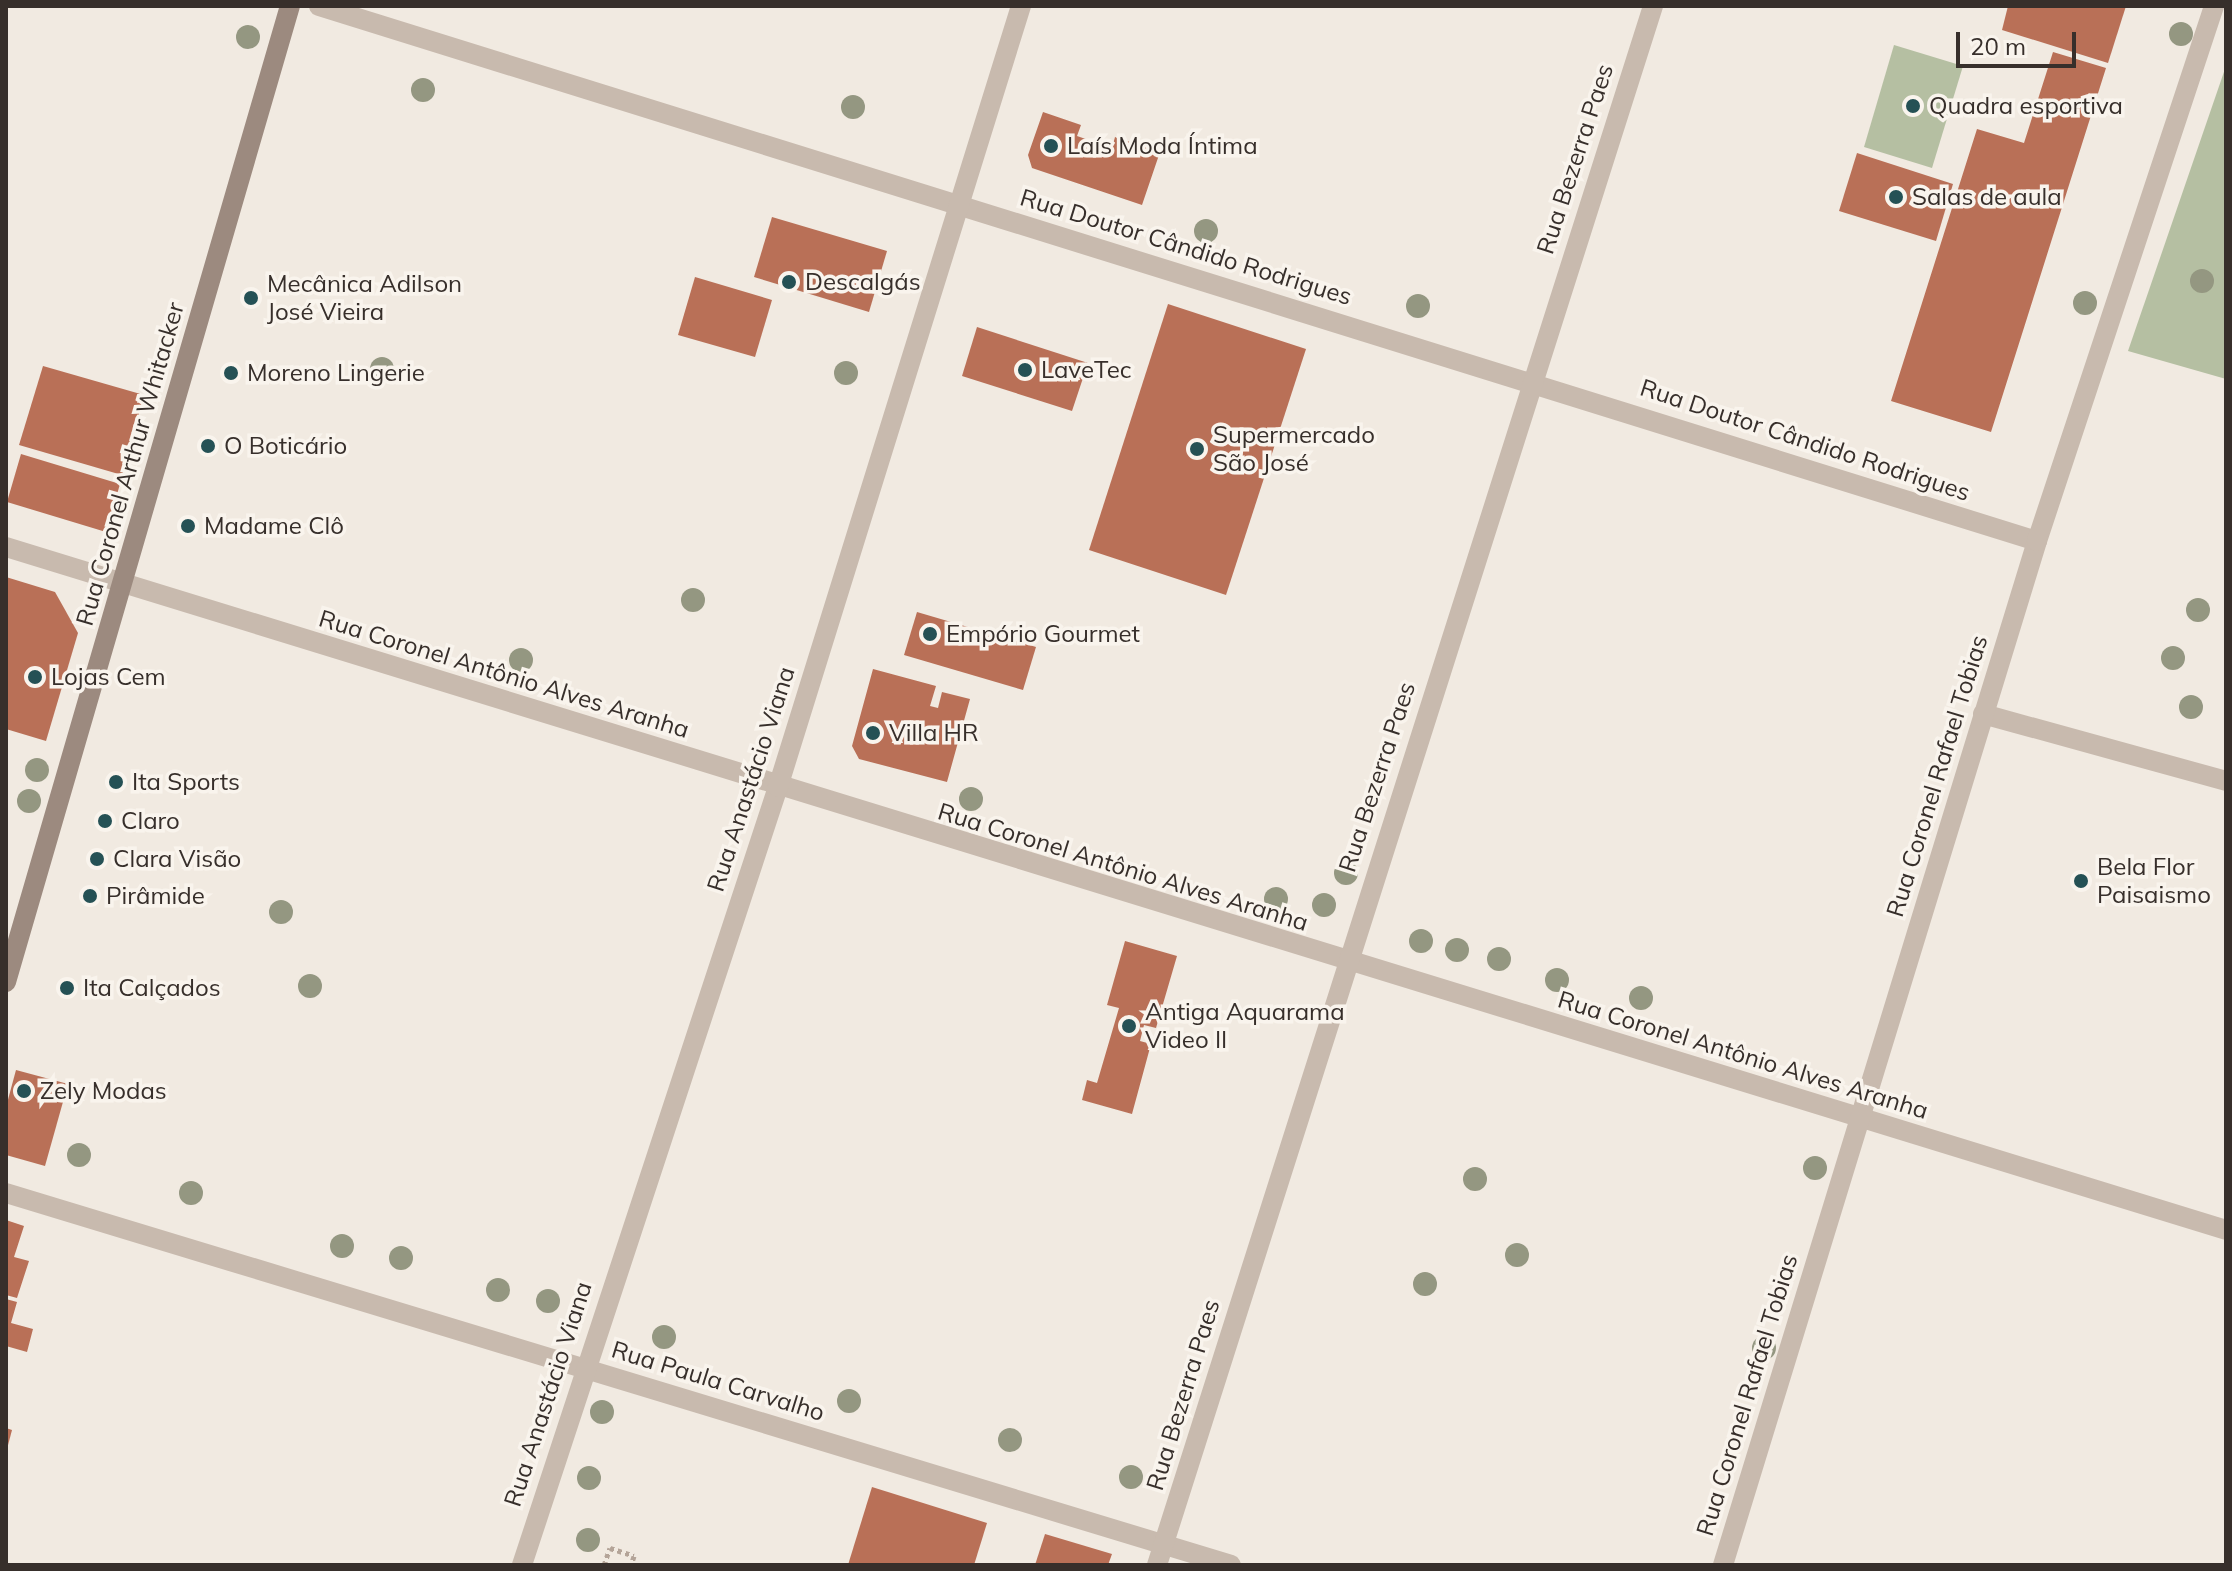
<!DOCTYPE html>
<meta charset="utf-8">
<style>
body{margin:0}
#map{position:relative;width:2232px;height:1571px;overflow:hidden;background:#f1eae1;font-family:Mulish,sans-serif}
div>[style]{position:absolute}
.green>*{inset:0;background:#b5bfa2}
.building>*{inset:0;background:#b97057}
.path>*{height:5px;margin-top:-2.5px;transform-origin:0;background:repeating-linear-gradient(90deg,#b4a498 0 4px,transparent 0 8px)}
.lane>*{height:20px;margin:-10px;padding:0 10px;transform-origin:10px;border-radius:10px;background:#c8baae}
.street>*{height:20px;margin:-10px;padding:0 10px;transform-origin:10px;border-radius:10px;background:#c8baae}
.secondary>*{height:20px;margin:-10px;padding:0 10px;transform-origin:10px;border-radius:10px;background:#9c8a7f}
.trees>*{width:24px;height:24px;margin:-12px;border-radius:50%;background:#949781}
.dots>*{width:22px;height:22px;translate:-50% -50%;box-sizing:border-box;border:4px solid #f9f4ed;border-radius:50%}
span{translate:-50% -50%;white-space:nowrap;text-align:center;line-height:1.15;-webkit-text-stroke:7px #f9f4ed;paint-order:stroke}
.poi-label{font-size:24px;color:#372f2b}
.left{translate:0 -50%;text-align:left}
.street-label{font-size:24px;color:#372f2b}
.frame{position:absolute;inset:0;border:8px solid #372f2b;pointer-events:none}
.scale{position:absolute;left:1956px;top:32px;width:120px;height:36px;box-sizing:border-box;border:4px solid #372f2b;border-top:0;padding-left:10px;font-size:24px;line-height:28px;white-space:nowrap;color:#372f2b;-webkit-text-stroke:6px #f9f4ed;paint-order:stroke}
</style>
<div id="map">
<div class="green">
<div style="clip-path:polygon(1894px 45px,1963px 66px,1932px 168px,1864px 147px)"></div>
<div style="clip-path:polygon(2226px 66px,2226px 379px,2128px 351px)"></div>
</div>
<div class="building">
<div style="clip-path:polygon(2008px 6px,2126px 6px,2108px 63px,2002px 30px)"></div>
<div style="clip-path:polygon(2053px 52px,2106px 68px,1991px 432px,1891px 401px,1977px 129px,2024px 143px)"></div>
<div style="clip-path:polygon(1043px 112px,1081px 125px,1077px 136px,1112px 148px,1115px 137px,1160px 152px,1142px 205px,1032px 168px,1028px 155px)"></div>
<div style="clip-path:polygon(1857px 153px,1953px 184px,1936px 241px,1839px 211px)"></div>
<div style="clip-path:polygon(772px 217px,887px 251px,869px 312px,754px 277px)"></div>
<div style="clip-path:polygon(695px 277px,772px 300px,755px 357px,678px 335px)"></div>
<div style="clip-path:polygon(1168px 304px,1306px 349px,1226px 595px,1089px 550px)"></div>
<div style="clip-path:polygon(977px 327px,1088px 363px,1072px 411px,962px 376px)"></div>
<div style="clip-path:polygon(43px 366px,144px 395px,122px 475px,19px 445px)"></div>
<div style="clip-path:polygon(21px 454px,120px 484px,106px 532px,7px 502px)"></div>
<div style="clip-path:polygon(6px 577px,55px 592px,78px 633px,46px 741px,6px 729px)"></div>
<div style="clip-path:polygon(917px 612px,1036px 647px,1023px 690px,904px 655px)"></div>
<div style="clip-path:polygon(873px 669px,936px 686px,930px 706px,938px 708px,942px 692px,970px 699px,947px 782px,859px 759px,852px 746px)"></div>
<div style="clip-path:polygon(1125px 941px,1177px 956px,1156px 1028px,1144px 1025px,1140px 1041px,1151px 1044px,1132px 1114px,1082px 1100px,1087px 1080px,1097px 1083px,1119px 1008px,1107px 1005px)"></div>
<div style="clip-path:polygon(16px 1070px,68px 1084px,45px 1166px,6px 1155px,6px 1107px)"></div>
<div style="clip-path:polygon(6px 1220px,24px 1226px,14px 1257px,29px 1261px,17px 1298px,6px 1295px)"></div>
<div style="clip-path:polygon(6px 1299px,17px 1302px,11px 1323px,33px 1329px,27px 1352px,6px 1346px)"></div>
<div style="clip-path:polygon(6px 1428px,12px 1430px,7px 1449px,6px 1449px)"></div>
<div style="clip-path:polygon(872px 1487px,987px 1523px,974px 1565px,848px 1565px)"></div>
<div style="clip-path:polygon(1045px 1534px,1112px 1554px,1108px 1565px,1035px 1565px)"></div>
</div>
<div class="path">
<div style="left:604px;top:1565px;width:18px;rotate:-71deg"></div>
<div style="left:610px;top:1548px;width:25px;rotate:18deg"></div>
<div style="left:634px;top:1556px;width:9px;rotate:108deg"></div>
</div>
<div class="lane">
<div style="left:1983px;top:714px;width:252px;rotate:15.4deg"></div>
</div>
<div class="street">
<div style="left:319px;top:6px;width:1799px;rotate:17.3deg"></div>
<div style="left:6px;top:547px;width:2323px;rotate:17.1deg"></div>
<div style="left:6px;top:1193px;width:1280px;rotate:16.89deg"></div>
<div style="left:522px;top:1565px;width:819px;rotate:-71.79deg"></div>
<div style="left:778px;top:787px;width:818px;rotate:-72.72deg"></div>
<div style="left:1157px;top:1565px;width:1636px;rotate:-72.35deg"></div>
<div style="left:1723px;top:1565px;width:1071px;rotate:-72.95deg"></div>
<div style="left:2037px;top:541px;width:564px;rotate:-71.69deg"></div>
</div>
<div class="secondary">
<div style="left:6px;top:982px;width:1016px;rotate:-73.78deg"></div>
</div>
<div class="trees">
<div style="left:2181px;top:34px"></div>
<div style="left:248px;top:37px"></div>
<div style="left:423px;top:90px"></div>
<div style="left:853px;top:107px"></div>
<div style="left:1206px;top:231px"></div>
<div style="left:2202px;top:281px"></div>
<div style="left:2085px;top:303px"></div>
<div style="left:1418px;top:306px"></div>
<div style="left:382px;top:369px"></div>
<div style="left:846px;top:373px"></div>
<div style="left:693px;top:600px"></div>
<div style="left:2198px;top:610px"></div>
<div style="left:2173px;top:658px"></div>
<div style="left:521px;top:660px"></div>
<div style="left:2191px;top:707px"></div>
<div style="left:37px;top:770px"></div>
<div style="left:971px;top:799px"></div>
<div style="left:29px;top:801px"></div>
<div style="left:1346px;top:873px"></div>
<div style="left:1276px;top:899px"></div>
<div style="left:1324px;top:905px"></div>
<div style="left:281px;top:912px"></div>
<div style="left:1421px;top:941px"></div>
<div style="left:1457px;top:950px"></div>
<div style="left:1499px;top:959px"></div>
<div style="left:1557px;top:980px"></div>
<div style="left:310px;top:986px"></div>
<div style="left:1641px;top:998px"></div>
<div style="left:79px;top:1155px"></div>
<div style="left:1815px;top:1168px"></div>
<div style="left:1475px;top:1179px"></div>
<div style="left:191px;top:1193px"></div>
<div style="left:342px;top:1246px"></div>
<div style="left:1517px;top:1255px"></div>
<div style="left:401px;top:1258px"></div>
<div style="left:1425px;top:1284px"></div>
<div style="left:498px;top:1290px"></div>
<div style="left:548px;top:1301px"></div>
<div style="left:664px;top:1337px"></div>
<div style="left:1764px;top:1348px"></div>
<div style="left:849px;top:1401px"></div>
<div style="left:602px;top:1412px"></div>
<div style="left:1010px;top:1440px"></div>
<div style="left:1131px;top:1477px"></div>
<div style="left:589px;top:1478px"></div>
<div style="left:588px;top:1540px"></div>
</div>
<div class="dots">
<div style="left:1913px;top:106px;background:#255155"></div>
<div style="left:1051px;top:146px;background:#255155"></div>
<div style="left:1896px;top:197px;background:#255155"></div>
<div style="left:789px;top:282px;background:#255155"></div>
<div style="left:251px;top:298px;background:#255155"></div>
<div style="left:1025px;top:370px;background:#255155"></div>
<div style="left:231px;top:373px;background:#255155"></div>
<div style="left:208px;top:446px;background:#255155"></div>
<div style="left:1197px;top:449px;background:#255155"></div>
<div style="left:188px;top:526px;background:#255155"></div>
<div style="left:930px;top:634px;background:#255155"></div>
<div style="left:35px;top:677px;background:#255155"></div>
<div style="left:873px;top:733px;background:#255155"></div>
<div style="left:116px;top:782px;background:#255155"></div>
<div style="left:105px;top:821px;background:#255155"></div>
<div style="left:97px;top:859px;background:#255155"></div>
<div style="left:2081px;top:881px;background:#255155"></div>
<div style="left:90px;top:896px;background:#255155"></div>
<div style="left:67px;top:988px;background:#255155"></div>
<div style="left:1129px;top:1026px;background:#255155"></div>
<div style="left:24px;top:1091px;background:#255155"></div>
</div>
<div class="poi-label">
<span class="left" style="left:1929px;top:106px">Quadra esportiva</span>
<span class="left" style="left:1067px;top:146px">Laís Moda Íntima</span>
<span class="left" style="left:1912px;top:197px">Salas de aula</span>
<span class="left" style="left:805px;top:282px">Descalgás</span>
<span class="left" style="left:267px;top:298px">Mecânica Adilson<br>José Vieira</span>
<span class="left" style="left:1041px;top:370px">LaveTec</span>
<span class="left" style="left:247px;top:373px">Moreno Lingerie</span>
<span class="left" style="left:1213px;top:449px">Supermercado<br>São José</span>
<span class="left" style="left:224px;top:446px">O Boticário</span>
<span class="left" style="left:204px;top:526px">Madame Clô</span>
<span class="left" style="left:946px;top:634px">Empório Gourmet</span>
<span class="left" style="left:51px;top:677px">Lojas Cem</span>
<span class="left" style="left:889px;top:733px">Villa HR</span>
<span class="left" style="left:132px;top:782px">Ita Sports</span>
<span class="left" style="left:121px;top:821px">Claro</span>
<span class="left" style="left:113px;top:859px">Clara Visão</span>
<span class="left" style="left:2097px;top:881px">Bela Flor<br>Paisaismo</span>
<span class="left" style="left:106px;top:896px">Pirâmide</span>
<span class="left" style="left:83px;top:988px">Ita Calçados</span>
<span class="left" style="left:1145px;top:1026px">Antiga Aquarama<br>Video II</span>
<span class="left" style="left:40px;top:1091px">Zely Modas</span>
</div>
<div class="street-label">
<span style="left:1575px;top:159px;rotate:-72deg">Rua Bezerra Paes</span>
<span style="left:1186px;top:247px;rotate:17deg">Rua Doutor Cândido Rodrigues</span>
<span style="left:1805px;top:440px;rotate:18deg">Rua Doutor Cândido Rodrigues</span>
<span style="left:130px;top:464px;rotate:-74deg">Rua Coronel Arthur Whitacker</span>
<span style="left:504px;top:674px;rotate:17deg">Rua Coronel Antônio Alves Aranha</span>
<span style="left:1937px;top:776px;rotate:-73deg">Rua Coronel Rafael Tobias</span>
<span style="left:1377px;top:777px;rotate:-72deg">Rua Bezerra Paes</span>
<span style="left:751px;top:779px;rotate:-72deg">Rua Anastácio Viana</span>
<span style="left:1123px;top:867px;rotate:17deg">Rua Coronel Antônio Alves Aranha</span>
<span style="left:1743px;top:1055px;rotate:17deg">Rua Coronel Antônio Alves Aranha</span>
<span style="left:718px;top:1381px;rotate:17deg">Rua Paula Carvalho</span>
<span style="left:548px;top:1394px;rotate:-72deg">Rua Anastácio Viana</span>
<span style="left:1183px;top:1395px;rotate:-73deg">Rua Bezerra Paes</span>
<span style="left:1747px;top:1395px;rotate:-73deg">Rua Coronel Rafael Tobias</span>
</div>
<div class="frame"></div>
<div class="scale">20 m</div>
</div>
